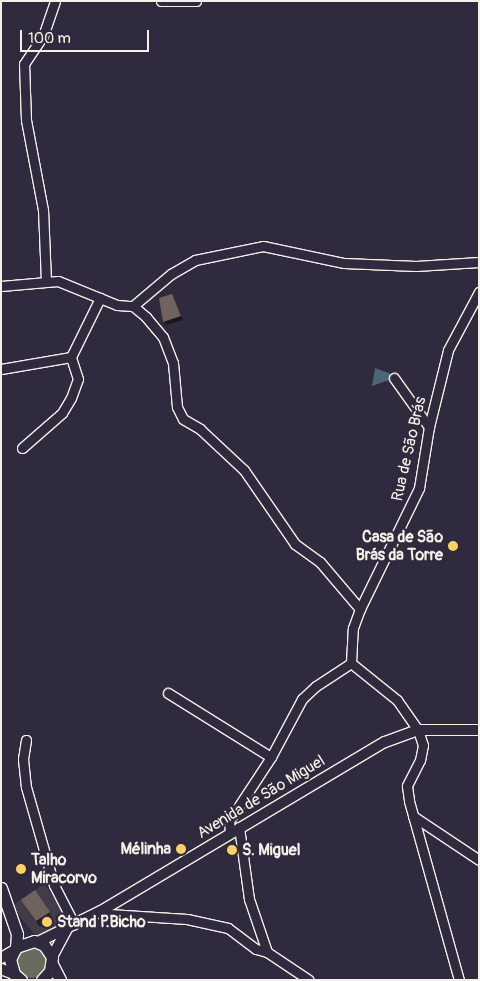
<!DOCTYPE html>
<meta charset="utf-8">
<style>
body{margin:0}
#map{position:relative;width:480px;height:981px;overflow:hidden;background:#2f2a3d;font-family:Pangolin,sans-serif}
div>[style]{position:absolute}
.built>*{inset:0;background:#433b47}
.green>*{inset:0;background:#676c5f}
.round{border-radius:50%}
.water>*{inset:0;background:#4d6677}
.shadow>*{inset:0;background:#0007}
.building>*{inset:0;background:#72625f}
.roads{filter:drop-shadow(1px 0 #f4f1e8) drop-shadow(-1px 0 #f4f1e8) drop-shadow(0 1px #f4f1e8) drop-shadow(0 -1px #f4f1e8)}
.minor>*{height:9px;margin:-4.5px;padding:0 4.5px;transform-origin:4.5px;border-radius:4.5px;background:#2f2a3d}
.tertiary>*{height:10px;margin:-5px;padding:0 5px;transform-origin:5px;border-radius:5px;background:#2f2a3d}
.secondary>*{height:11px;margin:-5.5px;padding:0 5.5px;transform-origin:5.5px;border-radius:5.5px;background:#2f2a3d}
.dots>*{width:14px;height:14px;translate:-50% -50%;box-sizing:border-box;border:2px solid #2f2a3d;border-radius:50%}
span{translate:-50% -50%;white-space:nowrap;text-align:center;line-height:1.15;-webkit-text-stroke:4.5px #2f2a3d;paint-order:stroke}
.street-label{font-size:16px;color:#f4f1e8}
.poi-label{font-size:16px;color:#f4f1e8;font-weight:700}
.right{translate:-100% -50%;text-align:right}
.left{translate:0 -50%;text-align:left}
.frame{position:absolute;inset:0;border:2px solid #f4f1e8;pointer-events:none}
.scale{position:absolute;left:20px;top:30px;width:129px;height:22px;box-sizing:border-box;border:2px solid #f4f1e8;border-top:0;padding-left:6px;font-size:15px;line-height:18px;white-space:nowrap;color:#f4f1e8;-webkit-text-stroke:4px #2f2a3d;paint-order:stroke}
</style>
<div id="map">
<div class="built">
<div style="clip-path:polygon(44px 884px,68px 915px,64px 926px,36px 936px,11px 906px)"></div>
</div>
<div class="green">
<div class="round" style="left:15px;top:946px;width:32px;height:32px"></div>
</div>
<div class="water">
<div style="clip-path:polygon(375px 368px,391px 374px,389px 380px,372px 386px)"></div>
</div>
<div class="shadow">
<div style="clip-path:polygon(175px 302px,183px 320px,166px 325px,164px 321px)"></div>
<div style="clip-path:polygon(26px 907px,49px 912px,53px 919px,40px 927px)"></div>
</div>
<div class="building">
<div style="clip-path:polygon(172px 294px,181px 316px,163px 322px,159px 298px)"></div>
<div style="clip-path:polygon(35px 890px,50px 912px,36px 921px,21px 900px)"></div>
</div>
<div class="roads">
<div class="minor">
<div style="left:161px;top:1px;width:35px"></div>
<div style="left:46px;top:281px;width:71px;rotate:-92.4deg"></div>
<div style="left:43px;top:210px;width:92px;rotate:-100.7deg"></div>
<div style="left:26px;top:120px;width:56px;rotate:-92deg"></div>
<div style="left:24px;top:64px;width:34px;rotate:-56deg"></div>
<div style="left:43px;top:36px;width:37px;rotate:-71deg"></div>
<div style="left:1px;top:286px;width:57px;rotate:-5deg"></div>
<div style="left:58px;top:281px;width:64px;rotate:22.1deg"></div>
<div style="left:117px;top:305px;width:16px;rotate:4deg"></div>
<div style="left:133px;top:306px;width:17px;rotate:40deg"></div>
<div style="left:146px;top:317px;width:26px;rotate:50deg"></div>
<div style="left:163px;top:337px;width:28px;rotate:69deg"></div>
<div style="left:173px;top:363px;width:44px;rotate:84.8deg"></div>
<div style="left:177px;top:407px;width:13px;rotate:63deg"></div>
<div style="left:183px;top:419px;width:20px;rotate:30deg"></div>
<div style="left:200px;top:429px;width:60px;rotate:43deg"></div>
<div style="left:244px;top:470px;width:90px;rotate:55.4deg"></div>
<div style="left:295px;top:544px;width:31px;rotate:36deg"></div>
<div style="left:320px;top:562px;width:62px;rotate:49.6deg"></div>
<div style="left:133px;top:306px;width:50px;rotate:-40.1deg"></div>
<div style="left:171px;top:274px;width:28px;rotate:-30deg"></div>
<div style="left:195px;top:260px;width:69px;rotate:-11.6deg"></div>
<div style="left:263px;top:246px;width:83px;rotate:11.9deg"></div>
<div style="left:344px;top:263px;width:72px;rotate:2.4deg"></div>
<div style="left:416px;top:266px;width:63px;rotate:-3.6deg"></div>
<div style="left:1px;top:369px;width:71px;rotate:-9.7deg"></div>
<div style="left:71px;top:357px;width:66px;rotate:-63.8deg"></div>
<div style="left:394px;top:378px;width:60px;rotate:54.5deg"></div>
<div style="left:22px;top:448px;width:53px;rotate:-41.2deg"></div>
<div style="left:62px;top:413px;width:17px;rotate:-59deg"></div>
<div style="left:71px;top:398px;width:20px;rotate:-70deg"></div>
<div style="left:78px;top:379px;width:23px;rotate:-108deg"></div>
<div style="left:351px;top:663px;width:59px;rotate:38.8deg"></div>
<div style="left:397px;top:700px;width:37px;rotate:55deg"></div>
<div style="left:418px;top:730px;width:16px;rotate:72deg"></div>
<div style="left:423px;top:745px;width:15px;rotate:101deg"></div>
<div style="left:420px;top:760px;width:29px;rotate:117deg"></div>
<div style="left:407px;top:786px;width:15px;rotate:82deg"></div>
<div style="left:409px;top:801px;width:186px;rotate:74.4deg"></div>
<div style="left:168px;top:693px;width:121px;rotate:31.9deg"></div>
<div style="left:26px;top:740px;width:19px;rotate:99deg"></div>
<div style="left:23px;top:759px;width:28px;rotate:84deg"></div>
<div style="left:26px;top:787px;width:102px;rotate:74.1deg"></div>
<div style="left:54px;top:885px;width:44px;rotate:62.9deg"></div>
<div style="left:413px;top:816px;width:79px;rotate:33.7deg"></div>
<div style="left:239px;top:827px;width:73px;rotate:82.1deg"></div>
<div style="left:249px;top:899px;width:56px;rotate:71.2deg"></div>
<div style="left:230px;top:832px;width:11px;rotate:-95deg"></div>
<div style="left:229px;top:821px;width:77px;rotate:-56.7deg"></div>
<div style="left:271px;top:757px;width:66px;rotate:-61.9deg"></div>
<div style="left:302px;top:699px;width:19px;rotate:-43deg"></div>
<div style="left:316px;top:686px;width:42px;rotate:-33.3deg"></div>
<div style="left:351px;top:663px;width:35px;rotate:-87deg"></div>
<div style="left:353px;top:628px;width:20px;rotate:-70deg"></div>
<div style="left:360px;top:609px;width:135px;rotate:-64deg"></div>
<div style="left:419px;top:488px;width:62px;rotate:-80.7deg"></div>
<div style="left:429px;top:427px;width:79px;rotate:-76.1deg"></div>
<div style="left:448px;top:350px;width:66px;rotate:-61.9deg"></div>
<div style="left:101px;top:911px;width:9px;rotate:21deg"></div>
<div style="left:109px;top:914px;width:78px;rotate:3.7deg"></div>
<div style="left:187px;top:919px;width:42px;rotate:12.4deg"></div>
<div style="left:228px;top:928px;width:35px;rotate:37deg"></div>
<div style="left:256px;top:949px;width:11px;rotate:15deg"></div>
<div style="left:267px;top:952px;width:50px;rotate:33.7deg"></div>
</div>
<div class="tertiary">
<div style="left:38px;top:942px;width:70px;rotate:-26.2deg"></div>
<div style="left:101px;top:911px;width:330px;rotate:-30.8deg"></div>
<div style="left:385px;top:742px;width:35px;rotate:-20deg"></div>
<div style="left:418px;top:730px;width:61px"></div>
<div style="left:52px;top:957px;width:32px;rotate:-62deg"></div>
<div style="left:1px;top:958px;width:14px;rotate:-30deg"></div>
<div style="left:1px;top:969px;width:14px;rotate:21deg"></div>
</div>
<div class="secondary">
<div style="left:1px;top:888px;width:49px;rotate:70.8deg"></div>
<div style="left:17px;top:934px;width:13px;rotate:94deg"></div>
<div style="left:52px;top:964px;width:18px;rotate:63deg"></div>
<div style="left:21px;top:980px;width:9px;rotate:-139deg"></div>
<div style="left:14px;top:974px;width:16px;rotate:-105deg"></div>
<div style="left:10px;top:959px;width:13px;rotate:-63deg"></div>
<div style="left:16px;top:947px;width:19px;rotate:-18deg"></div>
<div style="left:34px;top:941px;width:11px;rotate:22deg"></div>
<div style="left:44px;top:945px;width:14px;rotate:56deg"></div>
<div style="left:52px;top:957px;width:14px;rotate:98deg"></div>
<div style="left:50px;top:971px;width:12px;rotate:132deg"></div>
</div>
</div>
<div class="dots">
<div style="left:453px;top:546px;background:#ffd166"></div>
<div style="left:181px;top:849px;background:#ffd166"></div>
<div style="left:232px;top:850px;background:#ffd166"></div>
<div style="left:21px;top:869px;background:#ffd166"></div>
<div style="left:47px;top:922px;background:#ffd166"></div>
</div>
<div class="street-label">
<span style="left:409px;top:449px;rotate:-77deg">Rua de São Brás</span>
<span style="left:261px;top:797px;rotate:-31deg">Avenida de São Miguel</span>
</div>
<div class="poi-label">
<span class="right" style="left:443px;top:546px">Casa de São<br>Brás da Torre</span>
<span class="right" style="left:171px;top:849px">Mélinha</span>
<span class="left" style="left:242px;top:850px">S. Miguel</span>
<span class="left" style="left:31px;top:869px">Talho<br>Miracorvo</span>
<span class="left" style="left:57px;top:922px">Stand P.Bicho</span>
</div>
<div class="frame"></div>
<div class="scale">100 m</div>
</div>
